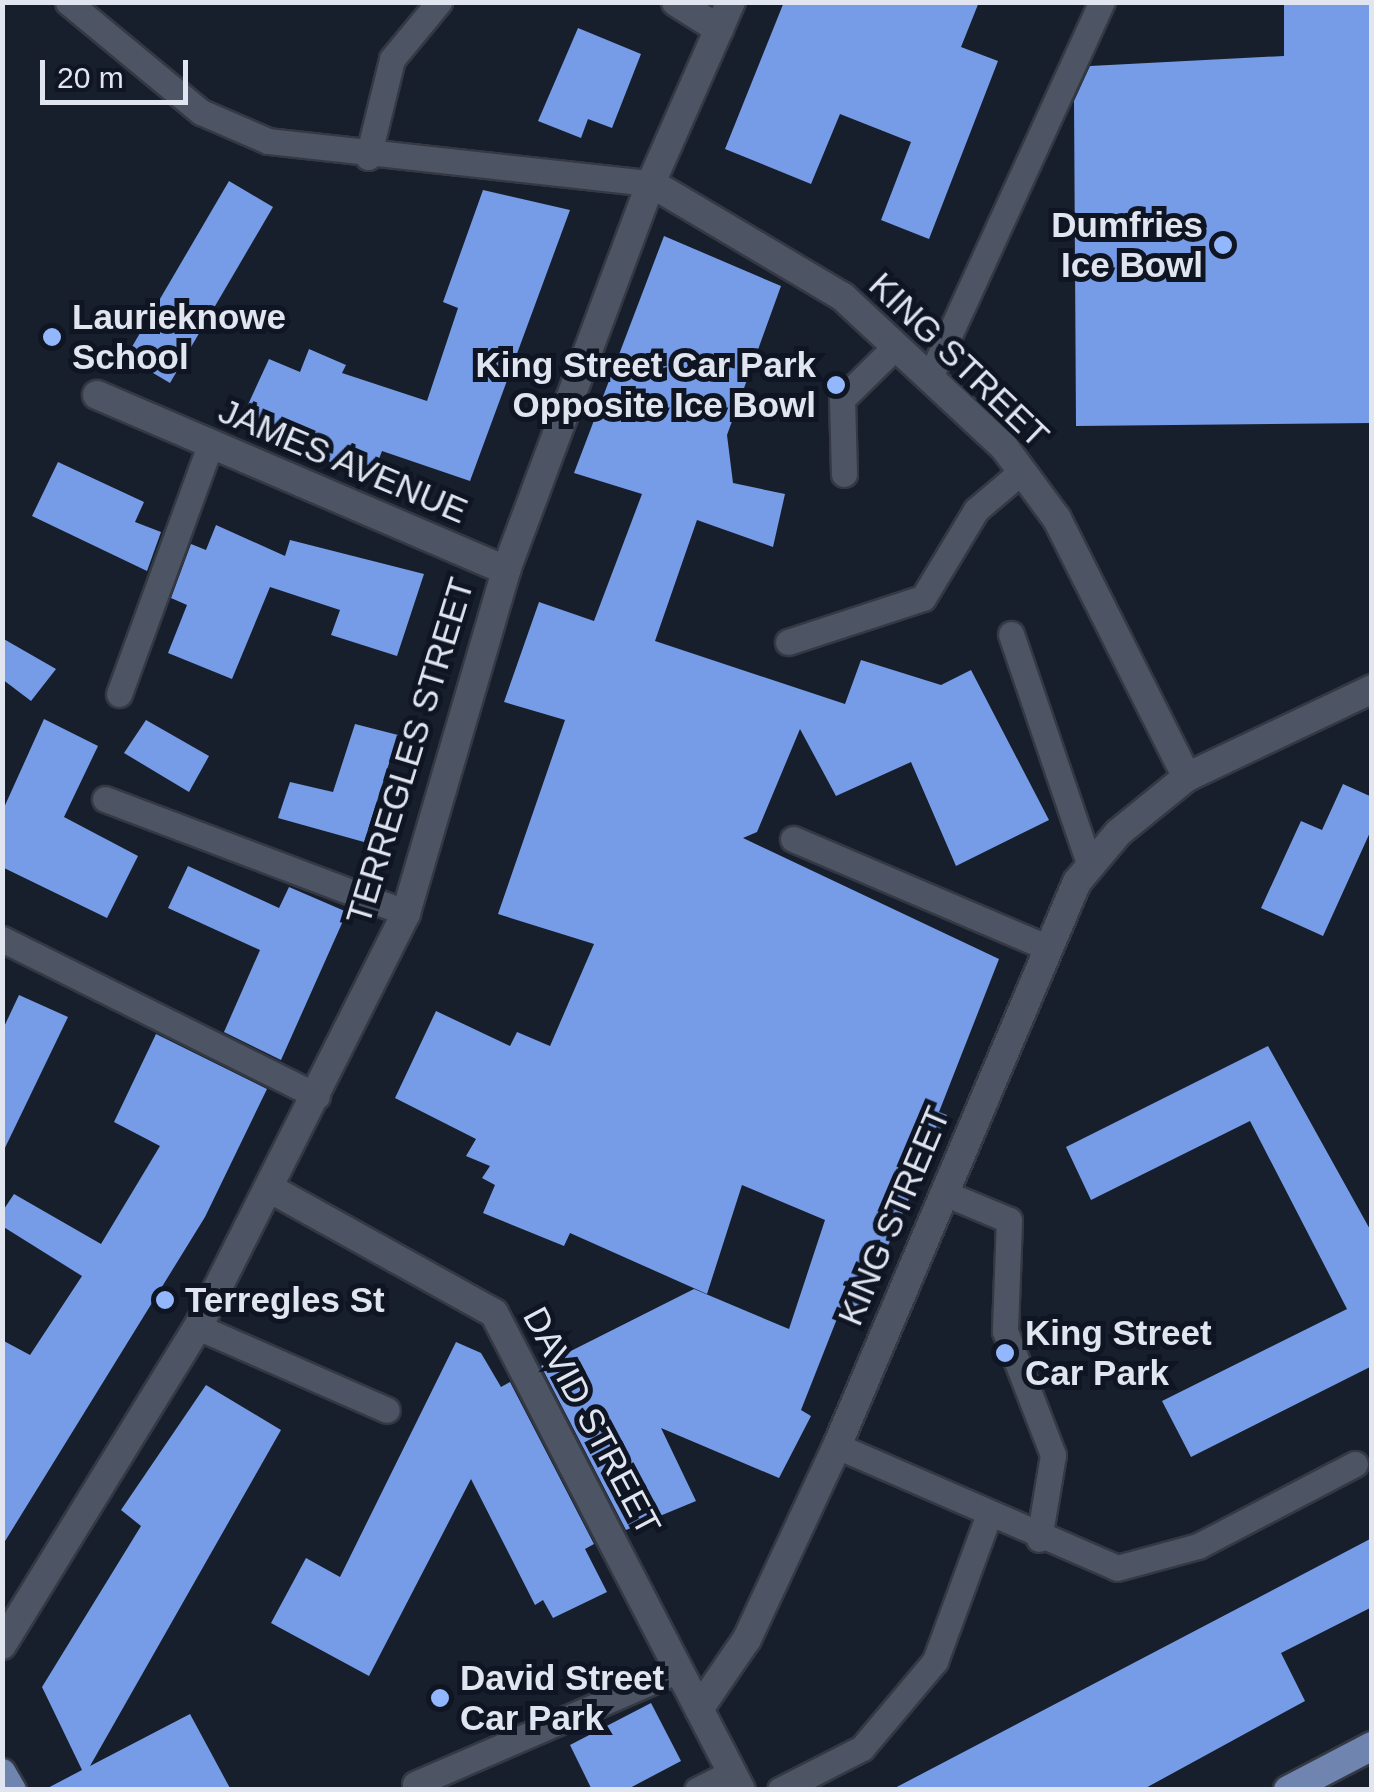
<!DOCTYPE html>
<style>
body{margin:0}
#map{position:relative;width:1374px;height:1792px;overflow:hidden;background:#181f2c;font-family:Helvetica,sans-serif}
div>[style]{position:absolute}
.building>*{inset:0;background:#769ce8}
.roads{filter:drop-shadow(2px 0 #343944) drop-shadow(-2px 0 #343944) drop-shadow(0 2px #343944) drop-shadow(0 -2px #343944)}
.service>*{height:25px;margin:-12.5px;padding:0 12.5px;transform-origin:12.5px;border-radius:12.5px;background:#4d5565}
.minor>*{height:28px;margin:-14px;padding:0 14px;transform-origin:14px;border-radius:14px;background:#4d5565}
.tertiary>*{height:28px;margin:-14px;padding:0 14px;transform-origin:14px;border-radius:14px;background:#4d5565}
.primary>*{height:28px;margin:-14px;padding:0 14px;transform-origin:14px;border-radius:14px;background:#6f85b0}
.dots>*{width:28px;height:28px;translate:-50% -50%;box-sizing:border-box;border:5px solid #0f1522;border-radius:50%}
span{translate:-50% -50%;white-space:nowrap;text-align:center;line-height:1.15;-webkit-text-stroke:10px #0f1522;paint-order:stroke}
.poi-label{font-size:35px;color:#e0e5ef;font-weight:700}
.right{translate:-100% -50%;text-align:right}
.left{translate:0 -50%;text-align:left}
.street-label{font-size:35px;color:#e0e5ef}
.frame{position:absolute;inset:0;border:5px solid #e0e5ef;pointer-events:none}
.scale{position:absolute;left:40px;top:60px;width:148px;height:45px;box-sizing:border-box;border:5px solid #e0e5ef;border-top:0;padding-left:12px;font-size:30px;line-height:35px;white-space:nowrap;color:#e0e5ef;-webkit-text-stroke:8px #0f1522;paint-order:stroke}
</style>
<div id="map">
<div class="building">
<div style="clip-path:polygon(784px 2px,979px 2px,961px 47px,998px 61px,929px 239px,881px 220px,911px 142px,840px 114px,811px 184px,725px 149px)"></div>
<div style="clip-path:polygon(1284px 2px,1372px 2px,1372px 423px,1076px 426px,1074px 101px,1090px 66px,1284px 56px)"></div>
<div style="clip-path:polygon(578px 28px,641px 54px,612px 128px,588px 119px,581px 138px,538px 121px)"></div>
<div style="clip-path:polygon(229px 181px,273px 207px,170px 383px,126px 357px)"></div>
<div style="clip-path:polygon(483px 190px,570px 210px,470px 481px,382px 451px,371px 480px,240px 422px,269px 359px,300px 372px,309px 349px,346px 365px,342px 373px,427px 401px,458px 308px,443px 302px)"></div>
<div style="clip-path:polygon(664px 236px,781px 286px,727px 435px,733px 483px,785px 494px,773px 547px,697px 520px,655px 641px,845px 704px,861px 660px,941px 685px,971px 670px,1049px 820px,956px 866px,911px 762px,836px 796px,800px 729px,757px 832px,743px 838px,999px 959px,939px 1112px,947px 1115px,857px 1314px,842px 1306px,801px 1410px,811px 1416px,779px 1478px,661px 1428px,696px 1501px,626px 1530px,541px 1366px,694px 1289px,789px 1329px,825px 1220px,742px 1185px,707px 1294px,570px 1233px,564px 1246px,483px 1213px,495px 1185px,482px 1178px,490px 1166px,466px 1156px,476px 1139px,395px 1098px,436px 1011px,510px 1046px,517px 1032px,550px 1046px,594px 944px,498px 914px,565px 720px,504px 702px,539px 602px,594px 621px,642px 494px,574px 473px)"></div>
<div style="clip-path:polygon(58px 462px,144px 502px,135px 522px,161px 532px,147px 571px,32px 516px)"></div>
<div style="clip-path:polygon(216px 525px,285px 556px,290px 540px,424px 574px,397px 656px,331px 635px,340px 610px,270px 587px,232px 679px,168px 653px,187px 605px,171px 598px,191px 544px,206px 550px)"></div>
<div style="clip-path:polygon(2px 638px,56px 669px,31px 701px,2px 679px)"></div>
<div style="clip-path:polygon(44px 719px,98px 746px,64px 817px,138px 856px,107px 918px,2px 867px,2px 812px)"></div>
<div style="clip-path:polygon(146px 720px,209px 756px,189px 792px,124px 753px)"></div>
<div style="clip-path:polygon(355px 724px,398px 735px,364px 842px,278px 818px,290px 782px,333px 792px)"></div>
<div style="clip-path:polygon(1343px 784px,1372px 797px,1372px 828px,1323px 936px,1261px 908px,1301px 821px,1322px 830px)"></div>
<div style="clip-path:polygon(188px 866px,279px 908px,289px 887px,347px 912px,281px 1060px,224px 1032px,260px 950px,168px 908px)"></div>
<div style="clip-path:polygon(19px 995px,68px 1017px,2px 1154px,2px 1031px)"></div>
<div style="clip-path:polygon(156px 1034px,267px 1089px,205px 1217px,2px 1546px,2px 1340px,30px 1355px,82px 1276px,2px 1226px,2px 1212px,14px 1194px,101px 1244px,160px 1146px,114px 1122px)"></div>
<div style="clip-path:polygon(1268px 1046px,1372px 1233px,1372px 1366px,1191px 1457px,1162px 1401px,1347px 1309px,1250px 1121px,1091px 1200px,1066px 1147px)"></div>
<div style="clip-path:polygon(456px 1342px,481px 1353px,501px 1387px,510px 1382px,594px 1544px,585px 1549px,607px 1592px,553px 1618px,543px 1600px,535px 1605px,471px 1479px,369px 1676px,271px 1623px,306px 1558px,340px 1577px)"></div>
<div style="clip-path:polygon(206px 1385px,281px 1430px,90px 1766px,190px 1714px,231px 1790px,44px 1790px,82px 1770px,42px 1687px,141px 1526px,121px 1510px)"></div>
<div style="clip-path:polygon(1372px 1538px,1372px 1607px,1281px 1653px,1305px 1701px,1142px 1790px,891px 1790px)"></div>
<div style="clip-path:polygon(651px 1703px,681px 1761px,626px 1790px,592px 1790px,570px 1745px)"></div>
</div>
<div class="roads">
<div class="service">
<div style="left:68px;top:2px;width:173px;rotate:39.6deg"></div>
<div style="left:201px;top:112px;width:73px;rotate:23.4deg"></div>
<div style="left:268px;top:141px;width:385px;rotate:6.3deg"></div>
<div style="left:368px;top:157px;width:101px;rotate:-76.2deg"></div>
<div style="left:392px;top:59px;width:74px;rotate:-50.5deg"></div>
<div style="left:930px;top:377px;width:413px;rotate:-65.4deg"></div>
<div style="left:844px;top:474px;width:75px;rotate:-91.5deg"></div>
<div style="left:842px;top:399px;width:76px;rotate:-44.5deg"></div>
<div style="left:1011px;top:634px;width:245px;rotate:71.2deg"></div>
<div style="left:788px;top:642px;width:142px;rotate:-18.1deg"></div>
<div style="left:923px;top:598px;width:103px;rotate:-58.9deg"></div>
<div style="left:976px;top:510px;width:60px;rotate:-40.3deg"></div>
<div style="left:119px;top:694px;width:265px;rotate:-69.9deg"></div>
<div style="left:105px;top:799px;width:322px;rotate:20.7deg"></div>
<div style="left:793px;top:839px;width:278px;rotate:23.1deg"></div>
<div style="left:2px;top:939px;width:352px;rotate:26.5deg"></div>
<div style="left:944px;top:1193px;width:70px;rotate:22.6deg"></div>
<div style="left:1009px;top:1220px;width:111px;rotate:92.1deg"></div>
<div style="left:1005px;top:1331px;width:133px;rotate:68.8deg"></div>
<div style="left:1053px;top:1455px;width:85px;rotate:99.5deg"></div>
<div style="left:198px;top:1327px;width:206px;rotate:23.7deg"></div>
<div style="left:837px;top:1446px;width:305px;rotate:23.5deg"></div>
<div style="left:1117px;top:1568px;width:84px;rotate:-15.2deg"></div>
<div style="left:1198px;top:1546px;width:177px;rotate:-27.6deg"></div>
<div style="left:415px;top:1784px;width:288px;rotate:-23.4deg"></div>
<div style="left:697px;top:1790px;width:39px;rotate:-27deg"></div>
<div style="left:780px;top:1790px;width:92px;rotate:-27.1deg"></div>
<div style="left:862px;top:1748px;width:114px;rotate:-50deg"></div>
<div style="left:935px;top:1661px;width:157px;rotate:-69.8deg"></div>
</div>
<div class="minor">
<div style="left:676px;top:2px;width:51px;rotate:32.1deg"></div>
<div style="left:651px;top:183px;width:223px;rotate:30.7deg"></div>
<div style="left:843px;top:297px;width:220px;rotate:43deg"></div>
<div style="left:1004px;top:447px;width:89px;rotate:53.6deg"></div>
<div style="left:1057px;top:519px;width:289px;rotate:63.3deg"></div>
<div style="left:97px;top:395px;width:445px;rotate:23.2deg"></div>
<div style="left:271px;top:1189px;width:255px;rotate:29.1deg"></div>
<div style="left:494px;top:1313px;width:537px;rotate:62.62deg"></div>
<div style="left:699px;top:1709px;width:85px;rotate:-55.6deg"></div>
<div style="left:747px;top:1639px;width:213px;rotate:-65deg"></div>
<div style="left:837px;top:1446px;width:613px;rotate:-66.95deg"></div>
<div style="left:1077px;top:882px;width:64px;rotate:-50.1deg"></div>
<div style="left:1118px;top:833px;width:89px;rotate:-39.1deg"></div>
<div style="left:1187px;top:777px;width:205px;rotate:-25.4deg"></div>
</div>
<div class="tertiary">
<div style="left:2px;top:1645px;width:374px;rotate:-58.4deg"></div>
<div style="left:198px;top:1327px;width:463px;rotate:-63.3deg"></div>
<div style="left:406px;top:913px;width:357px;rotate:-73.7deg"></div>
<div style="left:506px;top:570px;width:413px;rotate:-69.5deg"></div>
<div style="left:651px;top:183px;width:198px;rotate:-66.2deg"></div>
</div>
<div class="primary">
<div style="left:2px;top:1773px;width:20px;rotate:60deg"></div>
<div style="left:1288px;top:1790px;width:95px;rotate:-27.6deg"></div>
</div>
</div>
<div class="dots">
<div style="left:1223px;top:245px;background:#93b7fd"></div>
<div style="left:52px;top:337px;background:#93b7fd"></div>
<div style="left:836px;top:385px;background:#93b7fd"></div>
<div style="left:165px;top:1300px;background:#93b7fd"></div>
<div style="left:1005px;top:1353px;background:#93b7fd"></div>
<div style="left:440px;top:1698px;background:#93b7fd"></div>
</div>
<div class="poi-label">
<span class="right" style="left:1203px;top:245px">Dumfries<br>Ice Bowl</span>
<span class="left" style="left:72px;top:337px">Laurieknowe<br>School</span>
<span class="right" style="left:816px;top:385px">King Street Car Park<br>Opposite Ice Bowl</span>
<span class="left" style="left:185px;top:1300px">Terregles St</span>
<span class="left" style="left:1025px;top:1353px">King Street<br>Car Park</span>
<span class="left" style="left:460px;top:1698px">David Street<br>Car Park</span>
</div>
<div class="street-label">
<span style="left:959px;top:360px;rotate:44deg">KING STREET</span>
<span style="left:343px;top:461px;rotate:23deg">JAMES AVENUE</span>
<span style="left:410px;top:751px;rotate:-73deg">TERREGLES STREET</span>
<span style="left:894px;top:1216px;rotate:-67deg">KING STREET</span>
<span style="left:592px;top:1421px;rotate:62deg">DAVID STREET</span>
</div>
<div class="frame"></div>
<div class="scale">20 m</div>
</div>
